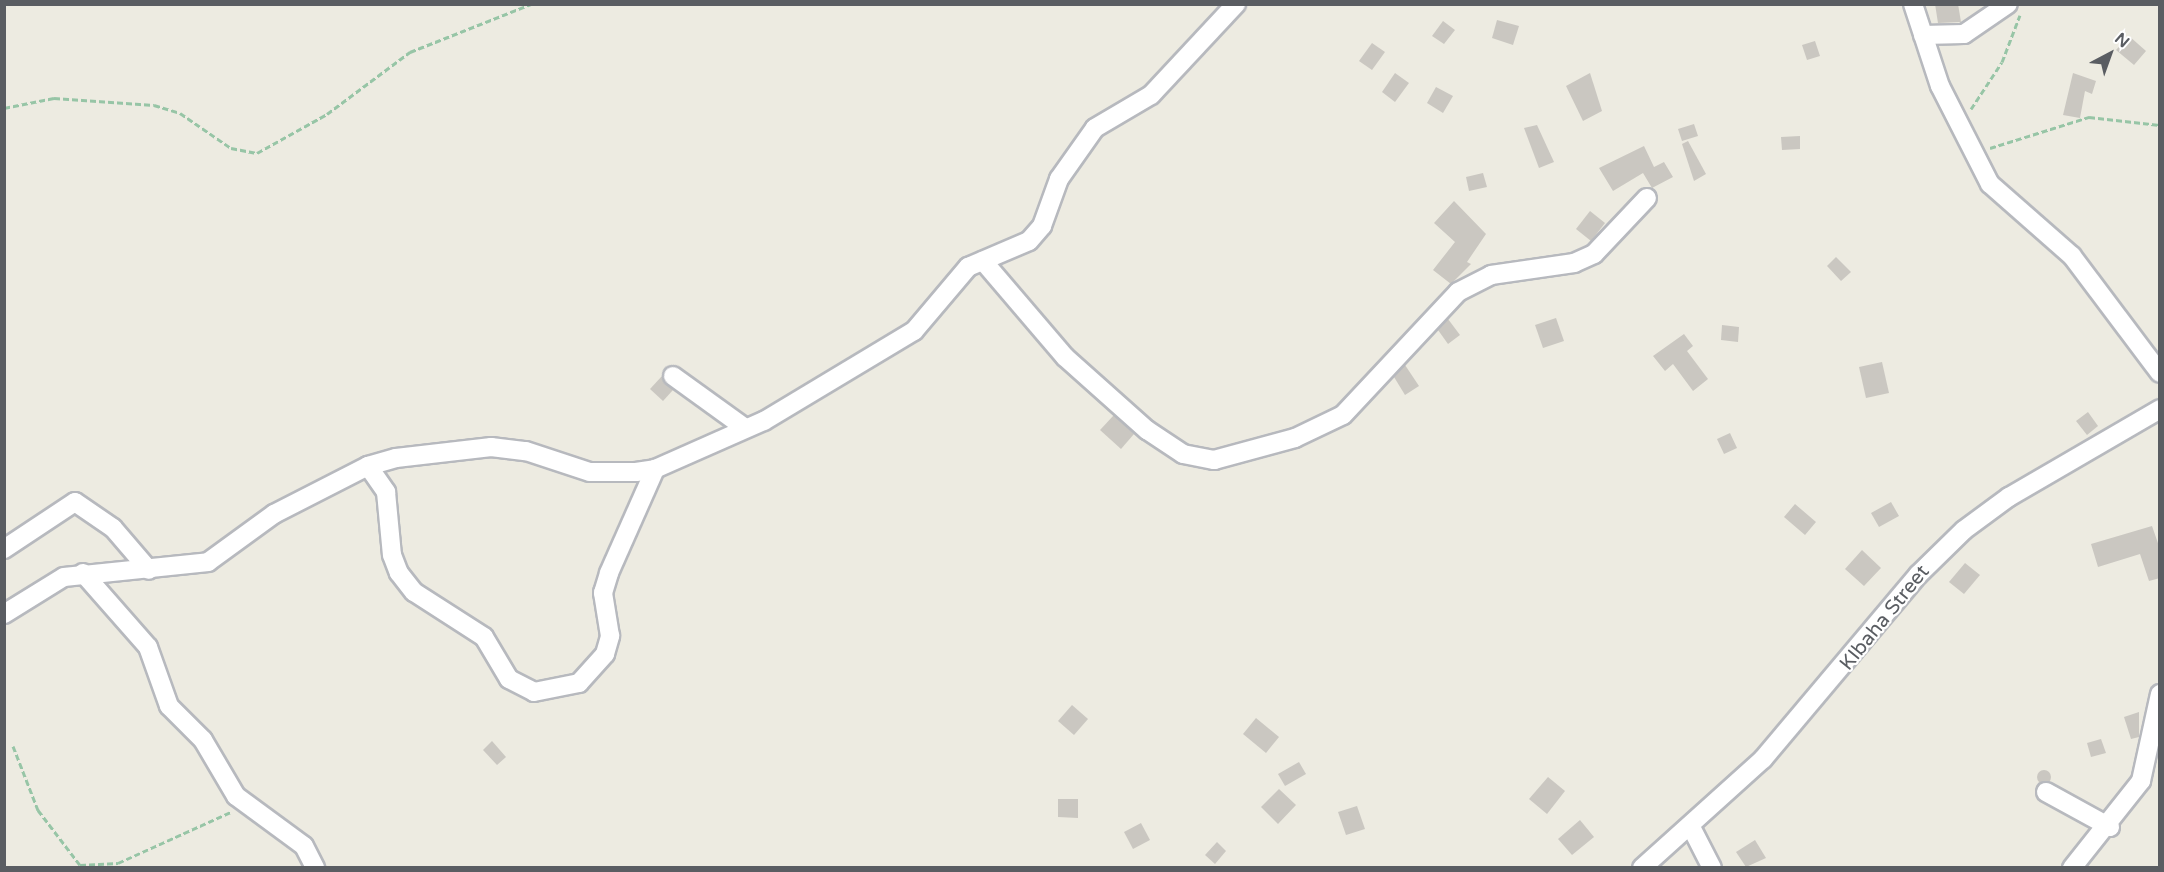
<!DOCTYPE html>
<style>
body{margin:0}
#map{position:relative;width:2164px;height:872px;overflow:hidden;background:#edebe1;font-family:"Varela Round",sans-serif}
div>[style]{position:absolute}
.building>*{inset:0;background:#cac7c1}
.round{border-radius:50%}
.path>*{height:3px;margin-top:-1.5px;transform-origin:0;background:repeating-linear-gradient(90deg,#97c5a6 0 6px,transparent 0 9px)}
.roads{filter:drop-shadow(2px 0 #b7b9be) drop-shadow(-2px 0 #b7b9be) drop-shadow(0 2px #b7b9be) drop-shadow(0 -2px #b7b9be)}
.street>*{height:18px;margin:-9px;padding:0 9px;transform-origin:9px;border-radius:9px;background:#fff}
span{translate:-50% -50%;white-space:nowrap;text-align:center;line-height:1.15;-webkit-text-stroke:4.5px #fff;paint-order:stroke}
.street-label{font-size:20px;color:#5a5d62}
.frame{position:absolute;inset:0;border:6px solid #5a5d62;pointer-events:none}
.north{position:absolute;left:2080px;top:24px;width:60px;height:60px;-webkit-text-stroke:4px #fff;paint-order:stroke;rotate:41deg;font-size:16px;font-weight:700;line-height:24px;text-align:center;color:#5a5d62}
.north::after{content:'';display:block;margin:auto;width:21px;height:27px;background:#5a5d62;clip-path:polygon(50% 0,100% 100%,50% 72%,0 100%)}
</style>
<div id="map">
<div class="building">
<div style="clip-path:polygon(1935px 4px,1958px 4px,1961px 22px,1938px 23px)"></div>
<div style="clip-path:polygon(1497px 20px,1519px 26px,1513px 45px,1492px 38px)"></div>
<div style="clip-path:polygon(1443px 21px,1455px 30px,1444px 44px,1432px 36px)"></div>
<div style="clip-path:polygon(2129px 36px,2146px 51px,2134px 65px,2116px 50px)"></div>
<div style="clip-path:polygon(1815px 41px,1820px 56px,1807px 60px,1802px 45px)"></div>
<div style="clip-path:polygon(1372px 43px,1385px 52px,1372px 70px,1359px 61px)"></div>
<div style="clip-path:polygon(1395px 73px,1409px 83px,1395px 102px,1382px 92px)"></div>
<div style="clip-path:polygon(1590px 73px,1602px 111px,1583px 121px,1566px 86px)"></div>
<div style="clip-path:polygon(2073px 73px,2096px 81px,2092px 94px,2085px 91px,2080px 118px,2063px 115px)"></div>
<div style="clip-path:polygon(1436px 87px,1453px 96px,1443px 113px,1427px 103px)"></div>
<div style="clip-path:polygon(1694px 124px,1698px 136px,1682px 141px,1678px 129px)"></div>
<div style="clip-path:polygon(1537px 125px,1554px 162px,1539px 168px,1524px 128px)"></div>
<div style="clip-path:polygon(1800px 136px,1800px 149px,1782px 150px,1781px 137px)"></div>
<div style="clip-path:polygon(1688px 141px,1706px 174px,1694px 181px,1682px 144px)"></div>
<div style="clip-path:polygon(1644px 146px,1654px 167px,1664px 162px,1673px 177px,1652px 188px,1643px 173px,1613px 191px,1599px 168px)"></div>
<div style="clip-path:polygon(1483px 173px,1487px 187px,1469px 191px,1466px 177px)"></div>
<div style="clip-path:polygon(1454px 201px,1486px 234px,1467px 262px,1471px 264px,1451px 284px,1433px 270px,1455px 242px,1434px 223px)"></div>
<div style="clip-path:polygon(1590px 211px,1605px 223px,1591px 241px,1576px 229px)"></div>
<div style="clip-path:polygon(1836px 257px,1851px 272px,1841px 281px,1827px 266px)"></div>
<div style="clip-path:polygon(1556px 318px,1564px 341px,1543px 348px,1535px 325px)"></div>
<div style="clip-path:polygon(1448px 319px,1460px 335px,1448px 344px,1438px 330px)"></div>
<div style="clip-path:polygon(1722px 325px,1739px 327px,1738px 342px,1721px 340px)"></div>
<div style="clip-path:polygon(1684px 334px,1693px 346px,1687px 351px,1708px 379px,1693px 391px,1673px 364px,1665px 371px,1653px 356px)"></div>
<div style="clip-path:polygon(1882px 362px,1889px 393px,1866px 398px,1859px 367px)"></div>
<div style="clip-path:polygon(1405px 365px,1419px 386px,1405px 395px,1394px 377px)"></div>
<div style="clip-path:polygon(662px 376px,673px 390px,663px 401px,650px 389px)"></div>
<div style="clip-path:polygon(2088px 412px,2098px 426px,2087px 435px,2076px 421px)"></div>
<div style="clip-path:polygon(1114px 415px,1134px 434px,1121px 449px,1100px 430px)"></div>
<div style="clip-path:polygon(1730px 433px,1737px 448px,1724px 454px,1717px 439px)"></div>
<div style="clip-path:polygon(1891px 502px,1899px 516px,1879px 527px,1871px 513px)"></div>
<div style="clip-path:polygon(1795px 504px,1816px 522px,1805px 535px,1784px 517px)"></div>
<div style="clip-path:polygon(2152px 526px,2160px 549px,2160px 578px,2149px 581px,2140px 554px,2098px 567px,2091px 544px)"></div>
<div style="clip-path:polygon(1862px 550px,1881px 568px,1864px 586px,1845px 569px)"></div>
<div style="clip-path:polygon(1965px 563px,1980px 575px,1964px 594px,1949px 582px)"></div>
<div style="clip-path:polygon(1072px 705px,1088px 719px,1074px 735px,1058px 721px)"></div>
<div style="clip-path:polygon(2139px 712px,2139px 737px,2131px 739px,2124px 717px)"></div>
<div style="clip-path:polygon(1256px 718px,1279px 737px,1266px 753px,1243px 734px)"></div>
<div style="clip-path:polygon(2101px 739px,2106px 753px,2091px 757px,2087px 743px)"></div>
<div style="clip-path:polygon(492px 741px,506px 757px,497px 765px,483px 750px)"></div>
<div style="clip-path:polygon(1299px 762px,1306px 774px,1285px 786px,1278px 774px)"></div>
<div class="round" style="left:2037px;top:770px;width:14px;height:14px"></div>
<div style="clip-path:polygon(1548px 777px,1565px 791px,1547px 814px,1529px 799px)"></div>
<div style="clip-path:polygon(1279px 789px,1296px 805px,1278px 824px,1261px 807px)"></div>
<div style="clip-path:polygon(1058px 799px,1078px 799px,1078px 818px,1058px 817px)"></div>
<div style="clip-path:polygon(1357px 806px,1365px 829px,1346px 835px,1338px 812px)"></div>
<div style="clip-path:polygon(1580px 820px,1594px 837px,1572px 855px,1558px 839px)"></div>
<div style="clip-path:polygon(1141px 823px,1150px 840px,1133px 849px,1124px 832px)"></div>
<div style="clip-path:polygon(1755px 840px,1766px 858px,1746px 867px,1736px 852px)"></div>
<div style="clip-path:polygon(1217px 842px,1226px 851px,1215px 864px,1205px 855px)"></div>
</div>
<div class="path">
<div style="left:4px;top:108px;width:51px;rotate:-11.3deg"></div>
<div style="left:54px;top:98px;width:100px;rotate:4deg"></div>
<div style="left:154px;top:105px;width:27px;rotate:17deg"></div>
<div style="left:180px;top:113px;width:62px;rotate:34.5deg"></div>
<div style="left:231px;top:148px;width:26px;rotate:11deg"></div>
<div style="left:257px;top:153px;width:80px;rotate:-29.1deg"></div>
<div style="left:327px;top:114px;width:104px;rotate:-36.8deg"></div>
<div style="left:410px;top:52px;width:130px;rotate:-21.6deg"></div>
<div style="left:1971px;top:109px;width:56px;rotate:-56.6deg"></div>
<div style="left:2002px;top:62px;width:50px;rotate:-69deg"></div>
<div style="left:1990px;top:148px;width:104px;rotate:-17.4deg"></div>
<div style="left:2089px;top:117px;width:71px;rotate:6.4deg"></div>
<div style="left:13px;top:746px;width:69px;rotate:68.7deg"></div>
<div style="left:38px;top:810px;width:69px;rotate:52.6deg"></div>
<div style="left:80px;top:865px;width:38px;rotate:-3deg"></div>
<div style="left:118px;top:863px;width:124px;rotate:-24.3deg"></div>
</div>
<div class="roads">
<div class="street">
<div style="left:1913px;top:4px;width:86px;rotate:71.8deg"></div>
<div style="left:1940px;top:86px;width:110px;rotate:63deg"></div>
<div style="left:1990px;top:184px;width:109px;rotate:41.3deg"></div>
<div style="left:2072px;top:256px;width:146px;rotate:53.1deg"></div>
<div style="left:1923px;top:35px;width:41px;rotate:-1.4deg"></div>
<div style="left:1964px;top:34px;width:53px;rotate:-34.3deg"></div>
<div style="left:983px;top:261px;width:126px;rotate:49.5deg"></div>
<div style="left:1065px;top:357px;width:110px;rotate:41.7deg"></div>
<div style="left:1147px;top:430px;width:43px;rotate:33.7deg"></div>
<div style="left:1183px;top:454px;width:32px;rotate:11deg"></div>
<div style="left:1214px;top:460px;width:84px;rotate:-15.2deg"></div>
<div style="left:1295px;top:438px;width:53px;rotate:-25.6deg"></div>
<div style="left:1343px;top:415px;width:168px;rotate:-46.9deg"></div>
<div style="left:1458px;top:292px;width:37px;rotate:-27deg"></div>
<div style="left:1491px;top:275px;width:84px;rotate:-8.2deg"></div>
<div style="left:1574px;top:263px;width:22px;rotate:-24deg"></div>
<div style="left:1594px;top:254px;width:77px;rotate:-46.6deg"></div>
<div style="left:673px;top:376px;width:89px;rotate:35.8deg"></div>
<div style="left:368px;top:466px;width:32px;rotate:55deg"></div>
<div style="left:386px;top:492px;width:63px;rotate:84.6deg"></div>
<div style="left:392px;top:555px;width:19px;rotate:69deg"></div>
<div style="left:399px;top:573px;width:24px;rotate:52deg"></div>
<div style="left:414px;top:592px;width:83px;rotate:32.7deg"></div>
<div style="left:484px;top:637px;width:49px;rotate:59.2deg"></div>
<div style="left:509px;top:679px;width:28px;rotate:27deg"></div>
<div style="left:534px;top:692px;width:46px;rotate:-11.3deg"></div>
<div style="left:579px;top:683px;width:39px;rotate:-48deg"></div>
<div style="left:605px;top:654px;width:19px;rotate:-74deg"></div>
<div style="left:610px;top:636px;width:44px;rotate:-99.2deg"></div>
<div style="left:603px;top:593px;width:21px;rotate:-73deg"></div>
<div style="left:609px;top:573px;width:114px;rotate:-66.1deg"></div>
<div style="left:4px;top:549px;width:85px;rotate:-33.5deg"></div>
<div style="left:75px;top:502px;width:46px;rotate:34.4deg"></div>
<div style="left:113px;top:528px;width:55px;rotate:49.4deg"></div>
<div style="left:83px;top:573px;width:98px;rotate:48.7deg"></div>
<div style="left:148px;top:647px;width:63px;rotate:70.4deg"></div>
<div style="left:169px;top:706px;width:48px;rotate:45deg"></div>
<div style="left:203px;top:740px;width:65px;rotate:59.5deg"></div>
<div style="left:236px;top:796px;width:84px;rotate:36.3deg"></div>
<div style="left:304px;top:846px;width:25px;rotate:63deg"></div>
<div style="left:4px;top:614px;width:70px;rotate:-31.7deg"></div>
<div style="left:64px;top:577px;width:145px;rotate:-5.9deg"></div>
<div style="left:208px;top:562px;width:82px;rotate:-36deg"></div>
<div style="left:274px;top:514px;width:106px;rotate:-27.1deg"></div>
<div style="left:368px;top:466px;width:29px;rotate:-16deg"></div>
<div style="left:396px;top:458px;width:96px;rotate:-6.6deg"></div>
<div style="left:491px;top:447px;width:35px;rotate:7deg"></div>
<div style="left:526px;top:451px;width:67px;rotate:18.2deg"></div>
<div style="left:590px;top:472px;width:46px"></div>
<div style="left:636px;top:472px;width:19px;rotate:-9deg"></div>
<div style="left:655px;top:469px;width:119px;rotate:-23.8deg"></div>
<div style="left:764px;top:421px;width:175px;rotate:-31deg"></div>
<div style="left:914px;top:331px;width:84px;rotate:-49.8deg"></div>
<div style="left:968px;top:267px;width:66px;rotate:-23.1deg"></div>
<div style="left:1029px;top:241px;width:20px;rotate:-49deg"></div>
<div style="left:1042px;top:226px;width:50px;rotate:-70.1deg"></div>
<div style="left:1059px;top:179px;width:62px;rotate:-54.8deg"></div>
<div style="left:1095px;top:128px;width:65px;rotate:-30.5deg"></div>
<div style="left:1151px;top:95px;width:125px;rotate:-47deg"></div>
<div style="left:2046px;top:792px;width:73px;rotate:28.7deg"></div>
<div style="left:1691px;top:827px;width:46px;rotate:62.9deg"></div>
<div style="left:1642px;top:868px;width:163px;rotate:-42deg"></div>
<div style="left:1763px;top:759px;width:241px;rotate:-49.9deg"></div>
<div style="left:1918px;top:575px;width:64px;rotate:-44.4deg"></div>
<div style="left:1964px;top:530px;width:56px;rotate:-36.3deg"></div>
<div style="left:2009px;top:497px;width:175px;rotate:-30.2deg"></div>
<div style="left:2072px;top:868px;width:111px;rotate:-51.6deg"></div>
<div style="left:2141px;top:781px;width:89px;rotate:-77.7deg"></div>
</div>
</div>
<div class="street-label">
<span style="left:1885px;top:618px;rotate:-51deg">KIbaha Street</span>
</div>
<div class="frame"></div>
<div class="north">N</div>
</div>
